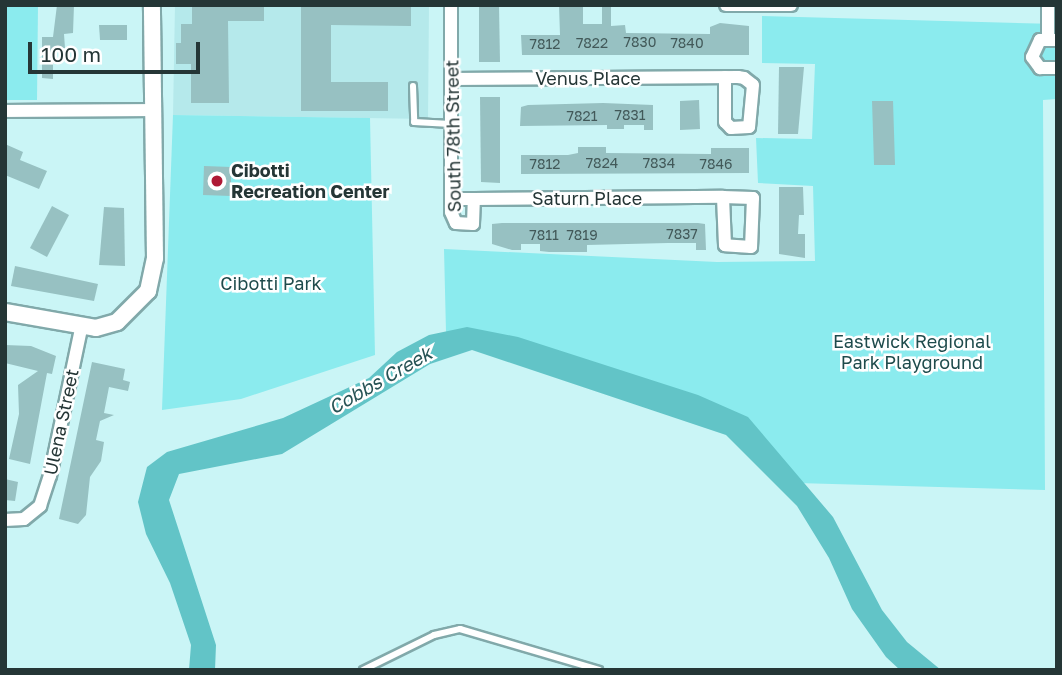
<!DOCTYPE html>
<style>
body{margin:0}
#map{position:relative;width:1062px;height:675px;overflow:hidden;background:#caf5f6;font-family:"Golos Text",sans-serif}
div>[style]{position:absolute}
.built>*{inset:0;background:#b5e9eb}
.green>*{inset:0;background:#8bebee}
.water>*{inset:0;background:#62c4c7}
.building>*{inset:0;background:#97c1c2}
.roads{filter:drop-shadow(2px 0 #81a9aa) drop-shadow(-2px 0 #81a9aa) drop-shadow(0 2px #81a9aa) drop-shadow(0 -2px #81a9aa)}
.service>*{height:6px;margin:-3px;padding:0 3px;transform-origin:3px;border-radius:3px;background:#fff}
.minor>*{height:12px;margin:-6px;padding:0 6px;transform-origin:6px;border-radius:6px;background:#fff}
.tertiary>*{height:16px;margin:-8px;padding:0 8px;transform-origin:8px;border-radius:8px;background:#fff}
.dots>*{width:19px;height:19px;translate:-50% -50%;box-sizing:border-box;border:4px solid #fff;border-radius:50%}
span{translate:-50% -50%;white-space:nowrap;text-align:center;line-height:1.15;-webkit-text-stroke:5px #fff;paint-order:stroke}
.number-label{font-size:14px;color:#425959}
.number-label span{-webkit-text-stroke-width:0}
.street-label{font-size:18px;color:#253636}
.poi-label{font-size:18px;color:#253636;font-weight:700}
.left{translate:0 -50%;text-align:left}
.park-label{font-size:18px;color:#1e4b4c}
.water-label{font-size:19px;color:#275355;font-style:italic}
.frame{position:absolute;inset:0;border:7px solid #253636;pointer-events:none}
.scale{position:absolute;left:28px;top:42px;width:172px;height:32px;box-sizing:border-box;border:4px solid #253636;border-top:0;padding-left:9px;font-size:21px;line-height:24px;white-space:nowrap;color:#253636;-webkit-text-stroke:5px #fff;paint-order:stroke}
</style>
<div id="map">
<div class="built">
<div style="clip-path:polygon(175px 5px,429px 5px,428px 119px,173px 115px)"></div>
</div>
<div class="green">
<div style="clip-path:polygon(5px 5px,38px 5px,37px 100px,5px 100px)"></div>
<div style="clip-path:polygon(762px 16px,1057px 24px,1057px 99px,1043px 100px,1045px 490px,797px 483px,731px 411px,446px 332px,444px 249px,717px 262px,815px 261px,813px 186px,758px 183px,756px 138px,812px 139px,815px 64px,762px 63px)"></div>
<div style="clip-path:polygon(173px 115px,370px 118px,375px 355px,241px 399px,162px 410px)"></div>
</div>
<div class="water">
<div style="clip-path:polygon(467px 327px,518px 337px,698px 395px,748px 417px,833px 517px,882px 610px,907px 642px,941px 670px,900px 670px,886px 657px,852px 609px,829px 558px,797px 506px,726px 435px,472px 350px,430px 364px,282px 454px,179px 474px,169px 500px,216px 645px,215px 670px,189px 670px,191px 645px,170px 583px,146px 534px,138px 502px,147px 467px,167px 452px,283px 418px,369px 378px,397px 352px,429px 335px)"></div>
</div>
<div class="building">
<div style="clip-path:polygon(57px 5px,74px 5px,73px 33px,64px 34px,65px 48px,53px 48px,53px 79px,42px 78px,42px 37px,53px 37px)"></div>
<div style="clip-path:polygon(192px 5px,264px 5px,264px 21px,228px 21px,229px 103px,191px 103px,191px 64px,176px 64px,176px 43px,181px 43px,181px 24px,192px 24px)"></div>
<div style="clip-path:polygon(411px 5px,411px 26px,331px 25px,331px 82px,388px 82px,388px 111px,301px 111px,301px 6px)"></div>
<div style="clip-path:polygon(479px 5px,499px 5px,500px 62px,479px 62px)"></div>
<div style="clip-path:polygon(559px 5px,583px 5px,583px 24px,602px 24px,602px 5px,611px 5px,611px 26px,625px 25px,626px 33px,710px 34px,710px 27px,720px 23px,749px 26px,749px 55px,522px 55px,521px 35px,560px 35px)"></div>
<div style="clip-path:polygon(99px 25px,127px 25px,127px 40px,100px 40px)"></div>
<div style="clip-path:polygon(779px 67px,804px 67px,798px 134px,778px 134px)"></div>
<div style="clip-path:polygon(480px 97px,500px 97px,500px 183px,481px 182px)"></div>
<div style="clip-path:polygon(699px 100px,700px 129px,680px 130px,680px 101px)"></div>
<div style="clip-path:polygon(872px 101px,893px 101px,895px 165px,874px 165px)"></div>
<div style="clip-path:polygon(603px 103px,653px 105px,653px 130px,644px 130px,644px 125px,624px 125px,624px 129px,607px 129px,607px 125px,520px 126px,521px 107px,528px 105px)"></div>
<div style="clip-path:polygon(5px 144px,23px 152px,20px 160px,47px 171px,39px 189px,5px 175px)"></div>
<div style="clip-path:polygon(578px 147px,606px 147px,606px 153px,711px 154px,711px 148px,749px 148px,749px 173px,521px 174px,521px 155px,568px 155px,578px 153px)"></div>
<div style="clip-path:polygon(204px 166px,231px 167px,231px 196px,203px 195px)"></div>
<div style="clip-path:polygon(779px 187px,803px 187px,804px 215px,799px 215px,798px 234px,805px 234px,805px 258px,779px 254px)"></div>
<div style="clip-path:polygon(52px 206px,69px 215px,47px 257px,30px 248px)"></div>
<div style="clip-path:polygon(104px 207px,124px 208px,125px 266px,99px 265px)"></div>
<div style="clip-path:polygon(698px 223px,705px 224px,706px 250px,696px 250px,696px 243px,668px 243px,587px 245px,587px 252px,549px 252px,540px 251px,540px 244px,521px 244px,521px 250px,512px 250px,492px 244px,492px 224px,502px 223px)"></div>
<div style="clip-path:polygon(15px 266px,98px 284px,94px 301px,11px 286px)"></div>
<div style="clip-path:polygon(5px 345px,31px 346px,56px 356px,52px 374px,47px 373px,30px 464px,9px 459px,19px 414px,18px 385px,38px 371px,5px 363px)"></div>
<div style="clip-path:polygon(92px 362px,125px 369px,123px 380px,130px 382px,128px 391px,109px 387px,104px 413px,114px 415px,100px 421px,96px 440px,104px 442px,101px 461px,90px 477px,86px 515px,78px 524px,59px 519px)"></div>
<div style="clip-path:polygon(5px 479px,18px 482px,15px 501px,5px 500px)"></div>
</div>
<div class="roads">
<div class="service">
<div style="left:413px;top:86px;width:36px;rotate:88deg"></div>
<div style="left:414px;top:122px;width:37px;rotate:3deg"></div>
<div style="left:363px;top:670px;width:79px;rotate:-26.2deg"></div>
<div style="left:434px;top:635px;width:27px;rotate:-13deg"></div>
<div style="left:460px;top:629px;width:145px;rotate:16.4deg"></div>
</div>
<div class="minor">
<div style="left:451px;top:5px;width:207px;rotate:90deg"></div>
<div style="left:451px;top:212px;width:12px;rotate:66deg"></div>
<div style="left:456px;top:223px;width:17px;rotate:3deg"></div>
<div style="left:473px;top:224px;width:25px;rotate:-88deg"></div>
<div style="left:726px;top:5px;width:65px"></div>
<div style="left:1048px;top:5px;width:33px;rotate:90deg"></div>
<div style="left:1057px;top:40px;width:17px;rotate:180deg"></div>
<div style="left:1040px;top:40px;width:19px;rotate:115deg"></div>
<div style="left:1032px;top:57px;width:14px;rotate:54deg"></div>
<div style="left:1040px;top:68px;width:17px"></div>
<div style="left:451px;top:79px;width:287px;rotate:-0.4deg"></div>
<div style="left:738px;top:77px;width:6px;rotate:9deg"></div>
<div style="left:744px;top:78px;width:11px;rotate:38deg"></div>
<div style="left:753px;top:85px;width:42px;rotate:95.4deg"></div>
<div style="left:749px;top:127px;width:18px;rotate:177deg"></div>
<div style="left:731px;top:128px;width:8px;rotate:-135deg"></div>
<div style="left:725px;top:122px;width:45px;rotate:-90deg"></div>
<div style="left:5px;top:111px;width:148px;rotate:-0.4deg"></div>
<div style="left:451px;top:199px;width:23px"></div>
<div style="left:474px;top:199px;width:249px;rotate:-0.5deg"></div>
<div style="left:723px;top:197px;width:30px;rotate:2deg"></div>
<div style="left:753px;top:198px;width:49px;rotate:92.3deg"></div>
<div style="left:751px;top:247px;width:26px;rotate:-176deg"></div>
<div style="left:725px;top:245px;width:48px;rotate:-92.4deg"></div>
<div style="left:5px;top:520px;width:19px;rotate:-3deg"></div>
<div style="left:24px;top:519px;width:21px;rotate:-39deg"></div>
<div style="left:40px;top:506px;width:32px;rotate:-72deg"></div>
<div style="left:50px;top:476px;width:150px;rotate:-78.1deg"></div>
</div>
<div class="tertiary">
<div style="left:5px;top:312px;width:92px;rotate:10deg"></div>
<div style="left:96px;top:328px;width:22px;rotate:-16deg"></div>
<div style="left:117px;top:322px;width:44px;rotate:-45deg"></div>
<div style="left:148px;top:291px;width:34px;rotate:-78deg"></div>
<div style="left:155px;top:258px;width:253px;rotate:-90.7deg"></div>
</div>
</div>
<div class="dots">
<div style="left:217px;top:181px;background:#ae1935"></div>
</div>
<div class="number-label">
<span style="left:640px;top:42px">7830</span>
<span style="left:592px;top:43px">7822</span>
<span style="left:687px;top:43px">7840</span>
<span style="left:545px;top:44px">7812</span>
<span style="left:630px;top:115px">7831</span>
<span style="left:582px;top:116px">7821</span>
<span style="left:602px;top:163px">7824</span>
<span style="left:659px;top:163px">7834</span>
<span style="left:545px;top:164px">7812</span>
<span style="left:716px;top:164px">7846</span>
<span style="left:682px;top:234px">7837</span>
<span style="left:544px;top:235px">7811</span>
<span style="left:582px;top:235px">7819</span>
</div>
<div class="street-label">
<span style="left:588px;top:78px">Venus Place</span>
<span style="left:453px;top:136px;rotate:-91deg">South 78th Street</span>
<span style="left:587px;top:198px">Saturn Place</span>
<span style="left:61px;top:422px;rotate:-78deg">Ulena Street</span>
</div>
<div class="poi-label">
<span class="left" style="left:231px;top:181px">Cibotti<br>Recreation Center</span>
</div>
<div class="park-label">
<span style="left:271px;top:283px">Cibotti Park</span>
<span style="left:912px;top:352px">Eastwick Regional<br>Park Playground</span>
</div>
<div class="water-label">
<span style="left:380px;top:380px;rotate:-30deg">Cobbs Creek</span>
</div>
<div class="frame"></div>
<div class="scale">100 m</div>
</div>
